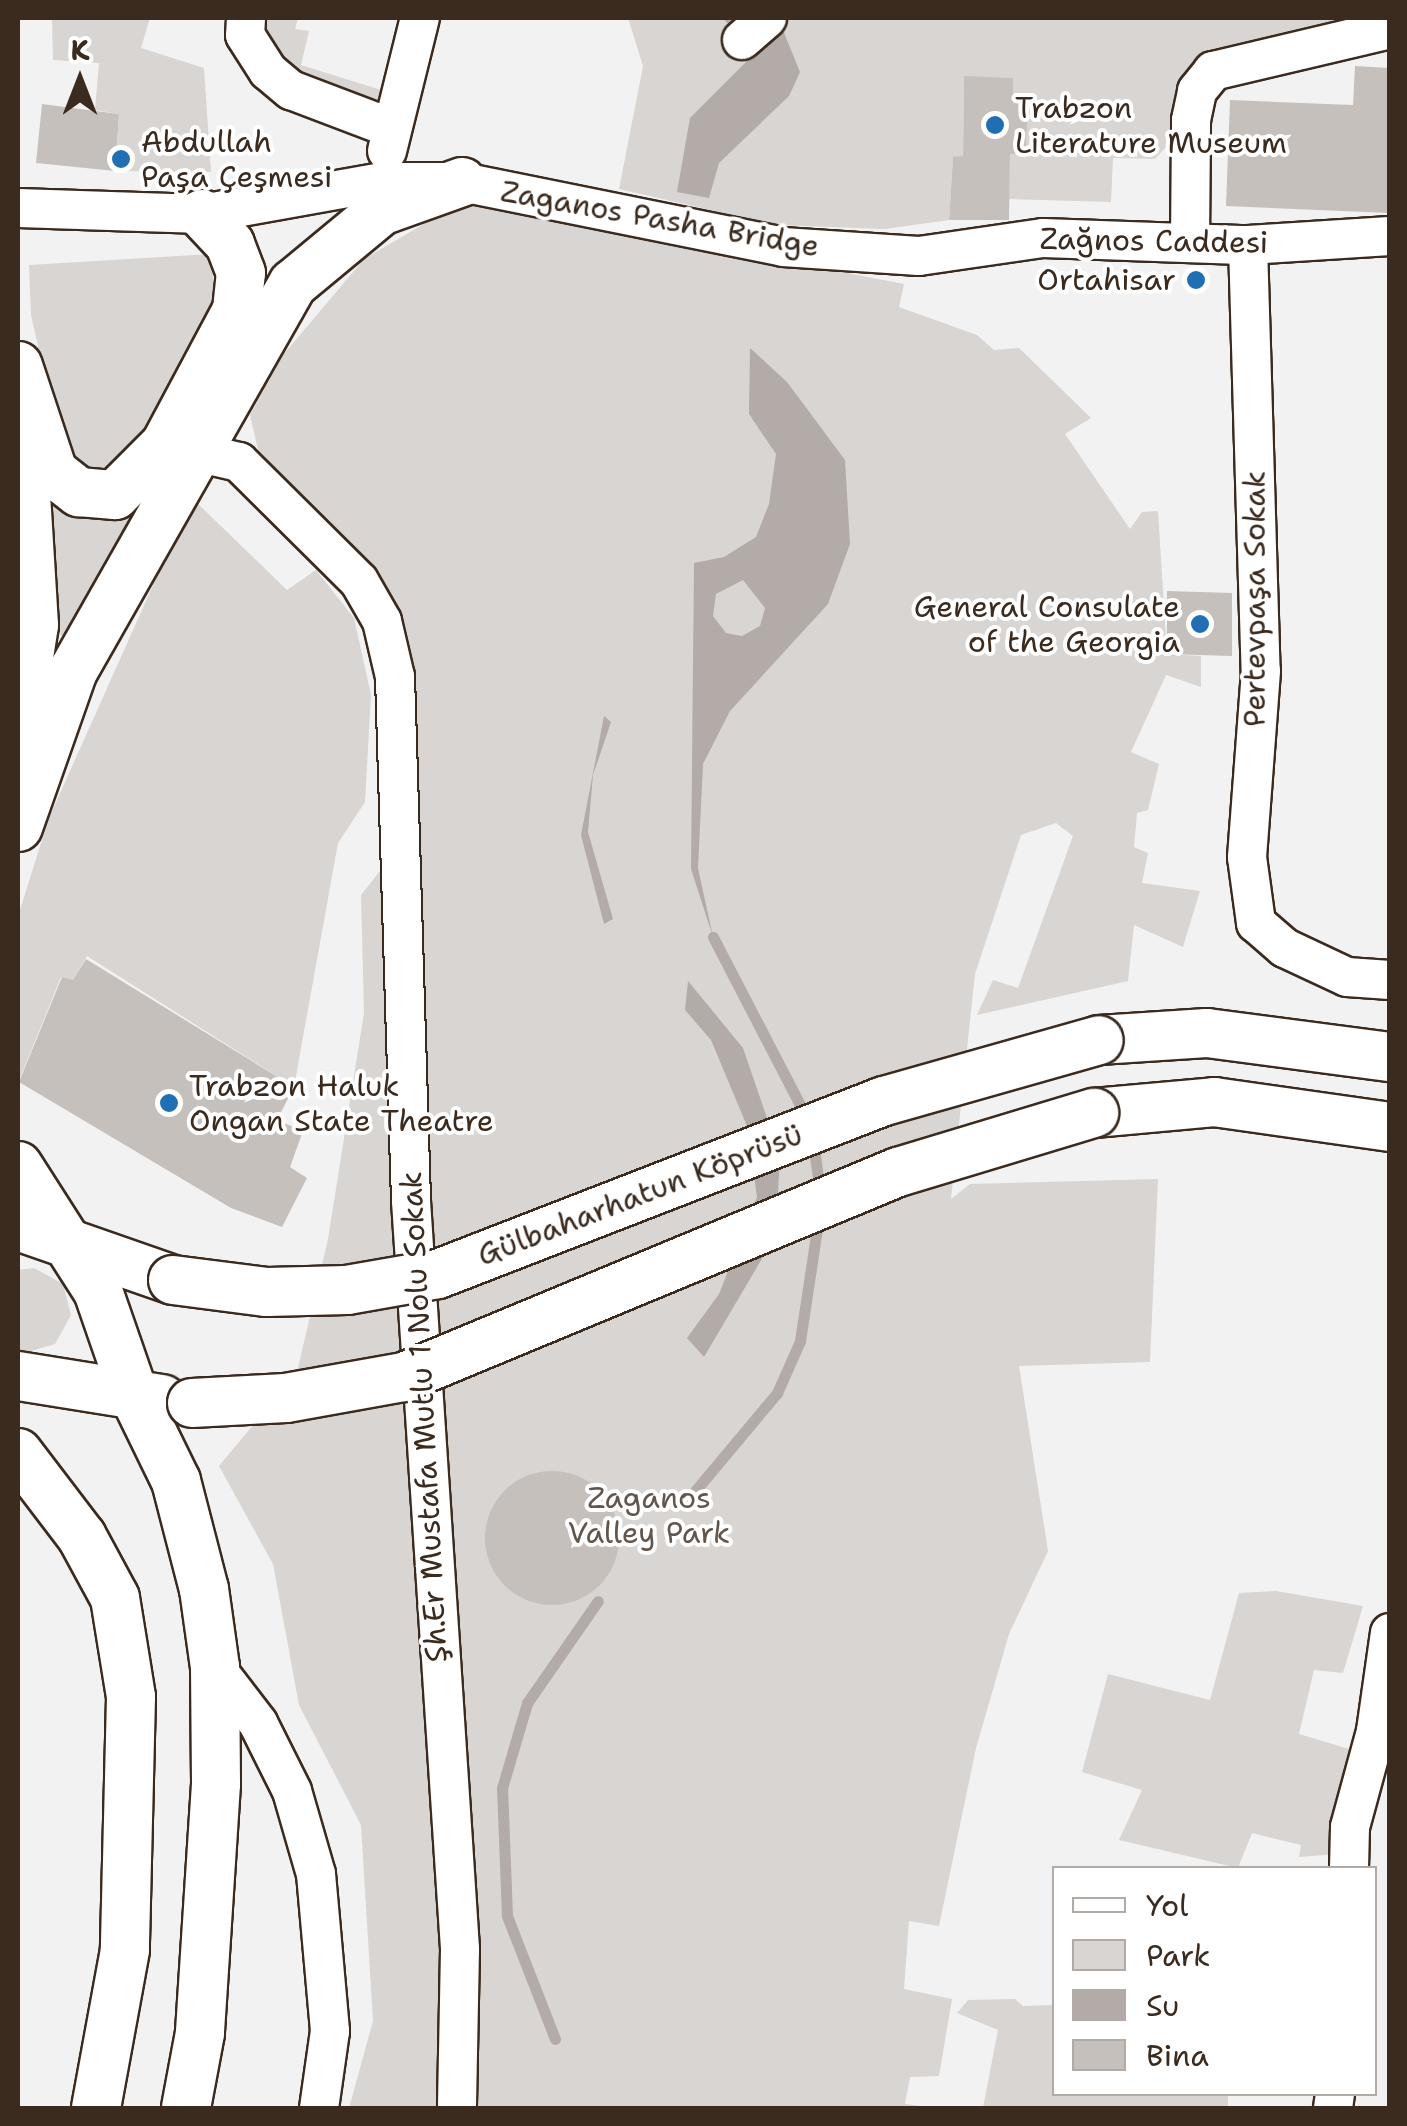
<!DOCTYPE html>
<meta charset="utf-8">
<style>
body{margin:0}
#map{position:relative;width:1407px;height:2126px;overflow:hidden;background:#f3f2f2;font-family:"Shantell Sans",sans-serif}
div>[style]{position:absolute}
.green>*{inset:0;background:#d8d5d2}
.water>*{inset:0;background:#b2aba7}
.stream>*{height:11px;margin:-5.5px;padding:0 5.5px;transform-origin:5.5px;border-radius:5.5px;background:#b2aba7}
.building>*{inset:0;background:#c6c0bd}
.round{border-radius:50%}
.roads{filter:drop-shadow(2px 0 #3b2a1e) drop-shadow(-2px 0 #3b2a1e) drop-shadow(0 2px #3b2a1e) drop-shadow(0 -2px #3b2a1e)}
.minor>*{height:38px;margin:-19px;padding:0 19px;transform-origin:19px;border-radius:19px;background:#fff}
.major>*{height:48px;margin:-24px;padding:0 24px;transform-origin:24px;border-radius:24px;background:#fff}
.bridges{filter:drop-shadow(2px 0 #3b2a1e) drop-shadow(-2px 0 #3b2a1e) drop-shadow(0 2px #3b2a1e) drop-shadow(0 -2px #3b2a1e)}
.major-bridge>*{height:48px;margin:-24px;padding:0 24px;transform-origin:24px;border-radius:24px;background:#fff}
.dots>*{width:28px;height:28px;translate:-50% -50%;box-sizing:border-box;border:5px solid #fff;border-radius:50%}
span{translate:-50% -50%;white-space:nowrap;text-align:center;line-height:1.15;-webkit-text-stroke:8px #fff;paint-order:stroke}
.poi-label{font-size:30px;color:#3b2a1e}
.left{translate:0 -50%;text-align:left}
.right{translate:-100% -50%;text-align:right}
.street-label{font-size:30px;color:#3b2a1e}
.park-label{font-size:30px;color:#62554b}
.frame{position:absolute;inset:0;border:20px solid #3b2a1e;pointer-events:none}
.legend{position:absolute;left:1052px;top:1866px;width:325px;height:230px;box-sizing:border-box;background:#fff;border:2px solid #b1aaa5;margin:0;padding:12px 18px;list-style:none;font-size:30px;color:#3b2a1e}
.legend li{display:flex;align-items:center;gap:20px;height:50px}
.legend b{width:50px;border:2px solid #b1aaa5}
.north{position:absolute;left:30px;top:30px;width:100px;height:100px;-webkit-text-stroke:8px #fff;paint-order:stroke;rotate:0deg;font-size:28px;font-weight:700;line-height:40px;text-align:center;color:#3b2a1e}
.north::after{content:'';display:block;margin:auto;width:35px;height:45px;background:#3b2a1e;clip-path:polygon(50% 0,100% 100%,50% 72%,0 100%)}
</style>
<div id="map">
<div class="green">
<div style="clip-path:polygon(52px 18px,150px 18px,141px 48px,204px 68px,211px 172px,115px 171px,119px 114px,95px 110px,99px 63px,53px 60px)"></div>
<div style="clip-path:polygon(256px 18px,298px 18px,295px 29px,309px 31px,301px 65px,384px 91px,381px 110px,276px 69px)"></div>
<div style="clip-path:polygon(628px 18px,1373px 18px,1213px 71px,1191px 120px,1155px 159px,1113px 158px,1111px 202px,1009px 199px,1010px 154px,1026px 152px,1028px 97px,1013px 95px,1013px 78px,964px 77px,963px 156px,953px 158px,949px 220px,885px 229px,776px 225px,619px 189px,643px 66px)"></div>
<div style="clip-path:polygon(465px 200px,904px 284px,899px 307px,977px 335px,994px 350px,1019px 348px,1091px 418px,1065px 434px,1130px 529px,1142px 512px,1158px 511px,1167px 654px,1201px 656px,1201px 687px,1166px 675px,1131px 752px,1159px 764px,1148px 810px,1137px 813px,1134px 847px,1148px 853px,1142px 883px,1200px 891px,1183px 947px,1134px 925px,1128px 981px,977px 1015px,993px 980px,1018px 988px,1073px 836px,1056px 823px,1021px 835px,975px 974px,951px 1199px,970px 1184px,1158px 1179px,1150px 1362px,1019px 1366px,1048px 1551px,1009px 1634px,976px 1748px,939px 1926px,909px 1921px,904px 1989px,952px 1999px,939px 2076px,910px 2077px,905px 2104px,935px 2108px,349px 2108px,373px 2021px,361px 1825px,299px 1705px,273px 1564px,219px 1466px,297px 1372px,328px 1239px,364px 1013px,361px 895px,414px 828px,416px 680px,399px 609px,369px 562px,260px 458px,250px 415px,283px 355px,364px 259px)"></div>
<div style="clip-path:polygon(211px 254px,216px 312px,150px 439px,103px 474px,63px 456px,31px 315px,29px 265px)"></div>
<div style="clip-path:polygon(51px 497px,100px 513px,139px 512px,73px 637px,53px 634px)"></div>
<div style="clip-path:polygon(192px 498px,287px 590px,316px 570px,354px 618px,371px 695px,365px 802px,338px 843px,294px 1087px,87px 956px,73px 980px,61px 977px,18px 1083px,18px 916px,49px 818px)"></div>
<div style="clip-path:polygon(34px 1268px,63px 1284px,71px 1315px,55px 1344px,24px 1353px,18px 1351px,18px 1270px)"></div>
<div style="clip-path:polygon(1276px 1591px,1363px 1606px,1343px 1673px,1314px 1670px,1299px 1734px,1369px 1755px,1349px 1853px,1299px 1857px,1301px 1845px,1252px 1833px,1238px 1868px,1119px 1840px,1142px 1790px,1082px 1772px,1108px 1674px,1210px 1700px,1239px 1593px)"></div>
<div style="clip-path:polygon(1015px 1999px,1023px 2006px,1054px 2005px,1054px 2094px,1228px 2094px,1228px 2108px,1297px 2108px,983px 2108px,998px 2030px,957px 2013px,968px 2000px)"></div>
</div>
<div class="water">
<div style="clip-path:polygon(723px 18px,778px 18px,800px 72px,789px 96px,719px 163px,709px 198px,677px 192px,690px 118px,754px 54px)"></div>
<div style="clip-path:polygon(evenodd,750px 348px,787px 382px,845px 460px,850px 544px,828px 604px,730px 711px,703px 764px,698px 868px,713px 937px,691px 869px,694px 563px,724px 557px,756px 537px,769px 504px,776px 454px,749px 414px,750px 348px,743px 580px,765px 608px,760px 626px,742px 636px,726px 633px,713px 616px,716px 594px,743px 580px)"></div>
<div style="clip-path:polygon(604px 716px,611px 722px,593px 775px,588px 832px,613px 919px,604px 924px,581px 835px)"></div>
<div style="clip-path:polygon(688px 981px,743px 1048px,780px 1156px,777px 1211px,763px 1257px,704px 1357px,687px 1338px,719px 1294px,757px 1197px,747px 1126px,711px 1040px,685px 1010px)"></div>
</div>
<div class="stream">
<div style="left:713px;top:937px;width:204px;rotate:62.6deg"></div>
<div style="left:813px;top:1141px;width:51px;rotate:82.2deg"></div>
<div style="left:690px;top:1497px;width:136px;rotate:-50.1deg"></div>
<div style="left:777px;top:1393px;width:57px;rotate:-66.1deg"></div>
<div style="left:800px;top:1341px;width:127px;rotate:-81.4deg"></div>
<div style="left:555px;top:2039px;width:132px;rotate:-111.3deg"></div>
<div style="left:507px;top:1916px;width:128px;rotate:-92.2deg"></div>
<div style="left:502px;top:1788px;width:89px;rotate:-73.6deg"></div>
<div style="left:527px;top:1703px;width:124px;rotate:-55.2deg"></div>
</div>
<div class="building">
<div style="clip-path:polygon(1355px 66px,1390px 68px,1390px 213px,1226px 206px,1230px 100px,1353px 105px)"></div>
<div style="clip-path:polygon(964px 76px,1013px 78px,1013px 95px,1028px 96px,1026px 153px,1010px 154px,1009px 220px,949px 220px,953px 157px,963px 156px)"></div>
<div style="clip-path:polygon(42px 104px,119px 114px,115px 171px,36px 163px)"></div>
<div style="clip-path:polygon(1167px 591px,1232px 593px,1232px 656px,1167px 654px)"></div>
<div style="clip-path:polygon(86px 959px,294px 1087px,277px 1120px,303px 1131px,290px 1167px,307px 1178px,282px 1227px,231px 1208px,19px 1082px,62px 977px,73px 980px)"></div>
<div class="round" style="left:485px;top:1471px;width:134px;height:134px"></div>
</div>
<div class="roads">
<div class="minor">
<div style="left:246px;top:18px;width:17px;rotate:93deg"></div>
<div style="left:245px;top:35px;width:43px;rotate:57.4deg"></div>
<div style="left:268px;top:71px;width:30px;rotate:40deg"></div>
<div style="left:291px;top:90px;width:107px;rotate:20.8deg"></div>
<div style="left:742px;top:40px;width:33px;rotate:-41deg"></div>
<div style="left:387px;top:151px;width:137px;rotate:-76.1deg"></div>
<div style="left:18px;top:208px;width:184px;rotate:1.9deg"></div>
<div style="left:202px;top:214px;width:183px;rotate:-10.1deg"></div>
<div style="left:382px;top:182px;width:80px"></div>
<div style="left:462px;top:182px;width:328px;rotate:11.4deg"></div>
<div style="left:783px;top:247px;width:136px;rotate:3.8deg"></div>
<div style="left:919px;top:256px;width:125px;rotate:-8.3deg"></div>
<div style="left:1043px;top:238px;width:205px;rotate:2deg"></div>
<div style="left:1248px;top:245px;width:142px;rotate:-3.6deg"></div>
<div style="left:1190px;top:242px;width:122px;rotate:-89.5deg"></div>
<div style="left:1191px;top:120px;width:30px;rotate:-78deg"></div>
<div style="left:1197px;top:91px;width:26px;rotate:-51deg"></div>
<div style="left:1213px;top:71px;width:182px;rotate:-13.3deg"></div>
<div style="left:1248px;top:245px;width:426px;rotate:88.3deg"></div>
<div style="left:1261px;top:671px;width:187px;rotate:94.3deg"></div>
<div style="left:1247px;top:857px;width:67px;rotate:82.2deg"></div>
<div style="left:1256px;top:923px;width:38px;rotate:41deg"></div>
<div style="left:1285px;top:948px;width:68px;rotate:25.1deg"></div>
<div style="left:1347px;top:977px;width:43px;rotate:4deg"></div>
<div style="left:200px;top:453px;width:40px;rotate:13deg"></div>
<div style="left:239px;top:462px;width:169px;rotate:44.8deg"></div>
<div style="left:359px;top:581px;width:46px;rotate:60.1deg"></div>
<div style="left:382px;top:621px;width:57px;rotate:76.9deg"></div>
<div style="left:395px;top:677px;width:524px;rotate:88.25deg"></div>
<div style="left:411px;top:1201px;width:750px;rotate:86.25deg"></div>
<div style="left:460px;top:1949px;width:159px;rotate:91.1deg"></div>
<div style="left:215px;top:1667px;width:71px;rotate:52.5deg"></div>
<div style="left:258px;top:1723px;width:76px;rotate:63.4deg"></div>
<div style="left:292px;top:1791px;width:86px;rotate:73.9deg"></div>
<div style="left:316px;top:1874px;width:158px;rotate:84.9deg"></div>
<div style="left:330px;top:2031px;width:78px;rotate:98.1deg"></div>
<div style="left:1349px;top:1868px;width:41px;rotate:-88.6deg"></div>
<div style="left:1350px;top:1827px;width:99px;rotate:-74.8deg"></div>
<div style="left:1376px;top:1731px;width:99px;rotate:-81.9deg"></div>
<div style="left:1333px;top:2108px;width:14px;rotate:-82deg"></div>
</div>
<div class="major">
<div style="left:18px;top:366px;width:112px;rotate:71.7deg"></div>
<div style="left:53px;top:472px;width:33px;rotate:38deg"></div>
<div style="left:79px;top:492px;width:36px;rotate:5deg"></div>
<div style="left:115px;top:495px;width:71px;rotate:-45deg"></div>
<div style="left:165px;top:445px;width:153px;rotate:-61.9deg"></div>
<div style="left:237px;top:310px;width:37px;rotate:-84deg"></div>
<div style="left:241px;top:273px;width:31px;rotate:-111deg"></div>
<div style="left:230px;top:244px;width:41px;rotate:-133deg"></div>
<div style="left:18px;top:728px;width:104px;rotate:-81.2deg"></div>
<div style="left:34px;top:625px;width:197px;rotate:-93.5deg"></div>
<div style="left:18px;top:827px;width:165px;rotate:-70.6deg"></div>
<div style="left:73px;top:671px;width:445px;rotate:-60.4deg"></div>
<div style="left:293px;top:284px;width:114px;rotate:-39.7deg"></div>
<div style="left:381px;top:211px;width:86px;rotate:-19.7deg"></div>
<div style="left:1099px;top:1040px;width:108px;rotate:-3.7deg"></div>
<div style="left:1207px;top:1033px;width:185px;rotate:7.5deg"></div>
<div style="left:1094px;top:1113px;width:121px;rotate:-5.2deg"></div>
<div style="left:1214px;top:1102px;width:178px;rotate:8.1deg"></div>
<div style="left:18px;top:1166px;width:148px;rotate:57.4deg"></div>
<div style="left:98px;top:1291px;width:110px;rotate:70.9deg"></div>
<div style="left:134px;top:1395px;width:96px;rotate:64deg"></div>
<div style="left:176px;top:1481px;width:112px;rotate:75.5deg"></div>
<div style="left:204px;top:1589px;width:79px;rotate:82deg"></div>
<div style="left:215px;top:1667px;width:117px;rotate:89.5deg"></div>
<div style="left:216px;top:1784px;width:250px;rotate:93.7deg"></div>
<div style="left:200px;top:2033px;width:76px;rotate:100.6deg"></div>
<div style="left:18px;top:1226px;width:164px;rotate:19.2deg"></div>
<div style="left:18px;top:1376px;width:146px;rotate:9.1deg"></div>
<div style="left:18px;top:1453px;width:106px;rotate:52.7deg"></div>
<div style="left:82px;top:1537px;width:69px;rotate:61.6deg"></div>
<div style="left:115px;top:1598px;width:100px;rotate:80.8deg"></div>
<div style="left:131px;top:1697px;width:253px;rotate:91.4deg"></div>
<div style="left:125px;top:1950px;width:161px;rotate:100.4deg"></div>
</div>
</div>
<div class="bridges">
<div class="major-bridge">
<div style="left:173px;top:1280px;width:95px;rotate:7.3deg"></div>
<div style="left:267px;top:1292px;width:80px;rotate:-1.4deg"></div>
<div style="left:347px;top:1290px;width:92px;rotate:-10deg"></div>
<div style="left:438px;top:1274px;width:478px;rotate:-21.2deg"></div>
<div style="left:884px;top:1101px;width:223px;rotate:-15.8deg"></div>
<div style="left:192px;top:1403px;width:94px;rotate:-3deg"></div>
<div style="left:286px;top:1398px;width:120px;rotate:-10.1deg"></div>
<div style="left:404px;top:1377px;width:535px;rotate:-22.54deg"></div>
<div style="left:898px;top:1172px;width:205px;rotate:-16.8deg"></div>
</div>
</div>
<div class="dots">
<div style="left:995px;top:125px;background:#1f6fb2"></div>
<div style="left:121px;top:159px;background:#1f6fb2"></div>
<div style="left:1196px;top:280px;background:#1f6fb2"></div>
<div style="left:1200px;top:624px;background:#1f6fb2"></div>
<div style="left:169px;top:1103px;background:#1f6fb2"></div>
</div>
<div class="poi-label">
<span class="left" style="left:1015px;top:125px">Trabzon<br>Literature Museum</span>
<span class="left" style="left:141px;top:159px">Abdullah<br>Paşa Çeşmesi</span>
<span class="right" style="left:1176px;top:280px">Ortahisar</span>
<span class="right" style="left:1180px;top:624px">General Consulate<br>of the Georgia</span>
<span class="left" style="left:189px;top:1103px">Trabzon Haluk<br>Ongan State Theatre</span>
</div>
<div class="street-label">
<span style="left:660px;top:219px;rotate:10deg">Zaganos Pasha Bridge</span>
<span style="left:1154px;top:241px;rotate:1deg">Zağnos Caddesi</span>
<span style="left:1255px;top:599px;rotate:-90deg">Pertevpaşa Sokak</span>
<span style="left:640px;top:1195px;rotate:-21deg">Gülbaharhatun Köprüsü</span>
<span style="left:424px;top:1417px;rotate:-93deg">Şh.Er Mustafa Mutlu 1 Nolu Sokak</span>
</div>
<div class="park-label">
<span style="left:649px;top:1515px">Zaganos<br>Valley Park</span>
</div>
<div class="frame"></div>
<ul class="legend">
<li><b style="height:12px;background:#fff"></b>Yol</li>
<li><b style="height:28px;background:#d8d5d2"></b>Park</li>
<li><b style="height:28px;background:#b2aba7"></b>Su</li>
<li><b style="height:28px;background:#c6c0bd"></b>Bina</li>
</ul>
<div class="north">K</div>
</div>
